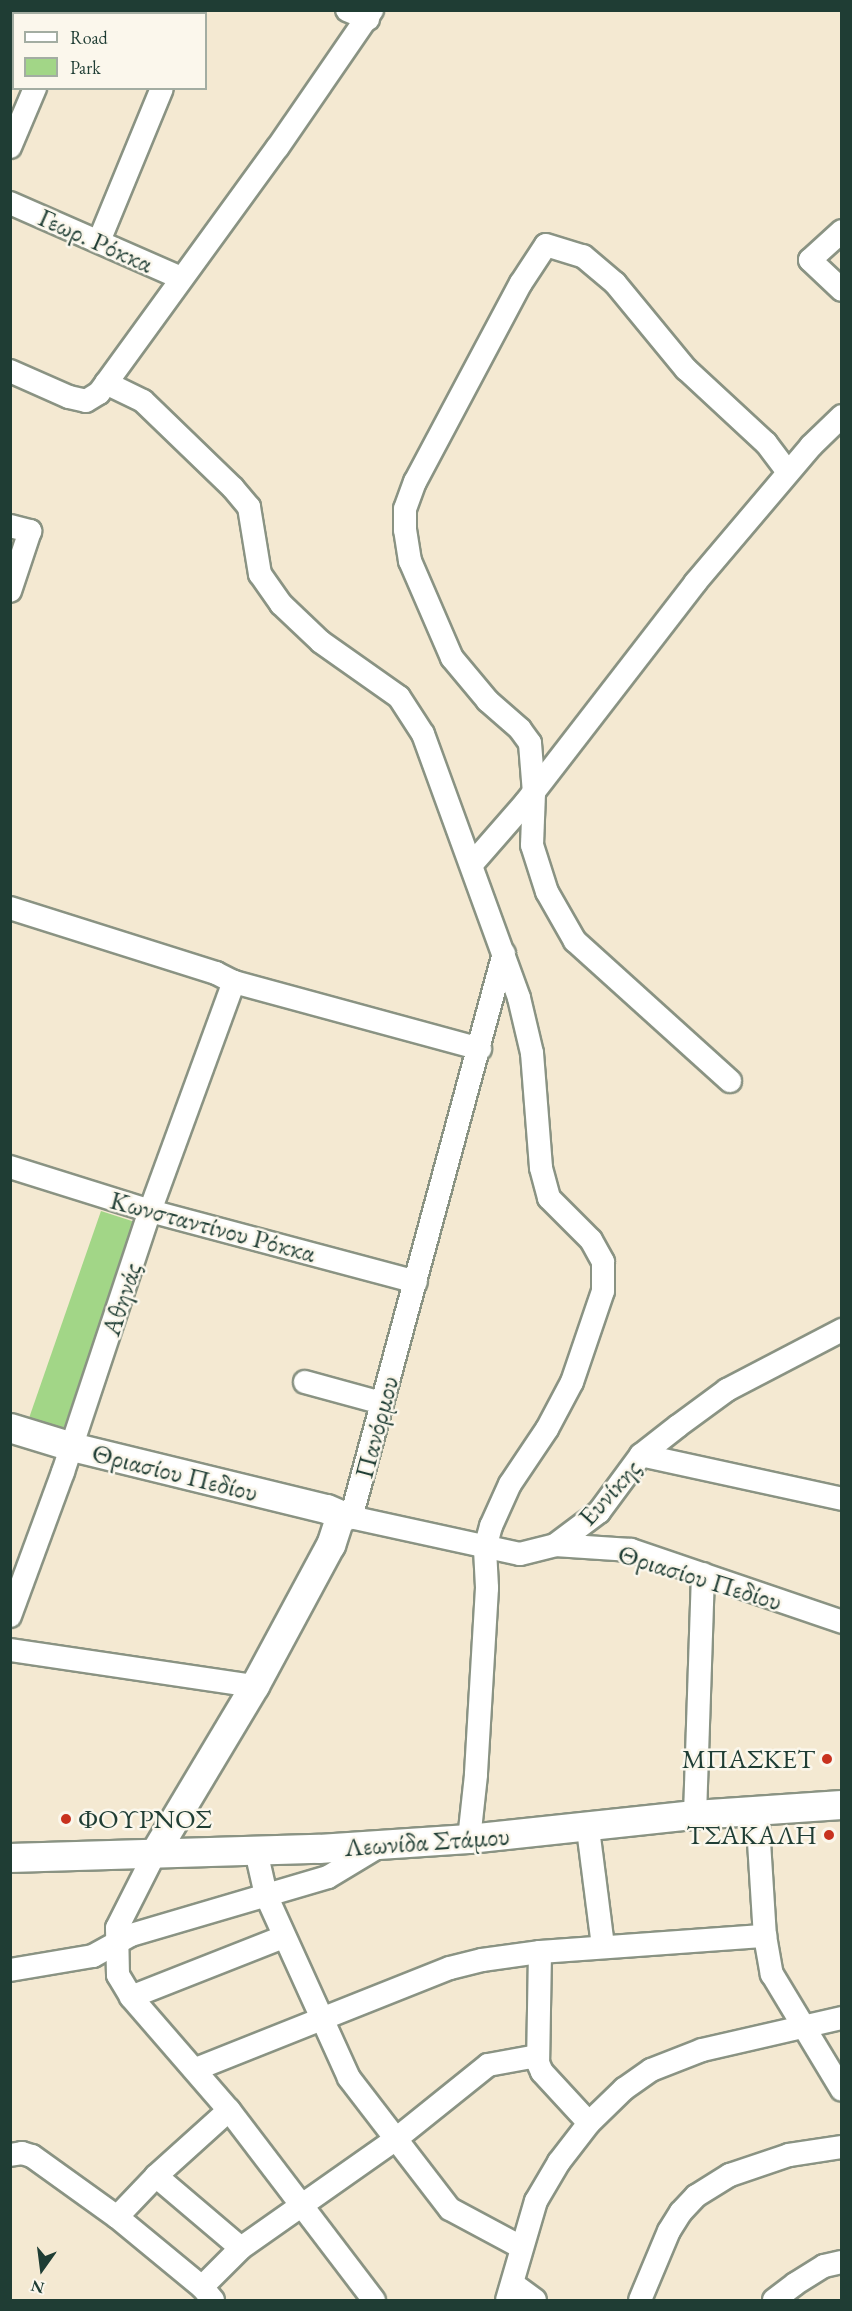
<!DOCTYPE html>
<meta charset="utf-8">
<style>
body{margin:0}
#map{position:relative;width:852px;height:2311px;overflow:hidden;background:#f4e9d2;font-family:"EB Garamond",serif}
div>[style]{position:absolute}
.green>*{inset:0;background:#a2d687}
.roads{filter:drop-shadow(2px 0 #8a9383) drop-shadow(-2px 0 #8a9383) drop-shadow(0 2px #8a9383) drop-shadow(0 -2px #8a9383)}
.minor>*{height:22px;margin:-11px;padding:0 11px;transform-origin:11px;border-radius:11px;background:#fff}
.major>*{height:28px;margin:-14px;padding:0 14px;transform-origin:14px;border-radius:14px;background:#fff}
.dots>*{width:16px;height:16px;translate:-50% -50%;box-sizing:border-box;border:3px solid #fbf7ec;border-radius:50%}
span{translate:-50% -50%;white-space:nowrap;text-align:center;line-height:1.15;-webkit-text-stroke:5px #fbf7ec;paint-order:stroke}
.street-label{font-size:27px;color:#1f3d34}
.poi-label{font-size:27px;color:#1f3d34}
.right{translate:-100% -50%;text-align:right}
.left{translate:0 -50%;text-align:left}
.frame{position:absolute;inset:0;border:12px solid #1f3d34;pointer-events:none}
.legend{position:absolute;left:12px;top:12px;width:195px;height:78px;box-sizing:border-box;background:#fbf7ec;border:2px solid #a3ada2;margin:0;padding:8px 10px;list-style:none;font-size:18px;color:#1f3d34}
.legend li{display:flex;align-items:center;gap:12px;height:30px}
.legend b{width:30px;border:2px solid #a3ada2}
.north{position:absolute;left:12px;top:2239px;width:60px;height:60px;-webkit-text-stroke:4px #fbf7ec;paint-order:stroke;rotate:194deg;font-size:16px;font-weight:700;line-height:24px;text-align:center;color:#1f3d34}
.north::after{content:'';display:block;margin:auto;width:21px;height:27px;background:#1f3d34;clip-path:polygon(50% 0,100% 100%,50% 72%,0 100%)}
</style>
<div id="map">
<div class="green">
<div style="clip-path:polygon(101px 1211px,135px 1222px,62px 1433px,28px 1421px)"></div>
</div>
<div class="roads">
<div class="minor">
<div style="left:347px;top:10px;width:23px;rotate:23deg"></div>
<div style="left:67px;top:14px;width:4px;rotate:-76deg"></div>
<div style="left:193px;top:14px;width:4px;rotate:-76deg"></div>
<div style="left:10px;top:29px;width:4px;rotate:14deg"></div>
<div style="left:10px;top:147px;width:64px;rotate:-67deg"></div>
<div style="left:10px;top:203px;width:187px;rotate:23.7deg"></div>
<div style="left:842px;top:231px;width:43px;rotate:137.8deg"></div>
<div style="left:810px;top:260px;width:44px;rotate:43.2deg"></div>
<div style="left:99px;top:241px;width:165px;rotate:-67.6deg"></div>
<div style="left:10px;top:371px;width:64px;rotate:23.8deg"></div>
<div style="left:69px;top:397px;width:17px;rotate:13deg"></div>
<div style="left:86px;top:401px;width:15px;rotate:-32deg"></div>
<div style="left:99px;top:393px;width:304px;rotate:-54deg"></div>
<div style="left:278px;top:147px;width:166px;rotate:-55.5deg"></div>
<div style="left:106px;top:383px;width:41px;rotate:25.9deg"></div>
<div style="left:143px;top:401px;width:125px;rotate:44deg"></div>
<div style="left:233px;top:488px;width:25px;rotate:50deg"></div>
<div style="left:249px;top:507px;width:68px;rotate:80.7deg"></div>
<div style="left:260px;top:574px;width:37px;rotate:55deg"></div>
<div style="left:281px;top:604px;width:55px;rotate:43.5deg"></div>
<div style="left:321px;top:642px;width:95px;rotate:35.2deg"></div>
<div style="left:399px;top:697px;width:44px;rotate:57deg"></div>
<div style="left:423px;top:734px;width:281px;rotate:70deg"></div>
<div style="left:519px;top:998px;width:57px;rotate:76.7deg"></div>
<div style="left:532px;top:1053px;width:115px;rotate:85.5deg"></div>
<div style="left:541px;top:1168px;width:31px;rotate:75deg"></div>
<div style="left:549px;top:1198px;width:59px;rotate:45deg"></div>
<div style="left:591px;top:1240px;width:25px;rotate:61deg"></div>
<div style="left:603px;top:1262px;width:29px;rotate:90deg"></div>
<div style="left:603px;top:1291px;width:96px;rotate:108.8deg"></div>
<div style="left:572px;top:1382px;width:53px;rotate:118deg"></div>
<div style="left:547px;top:1429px;width:66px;rotate:123.9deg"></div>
<div style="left:510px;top:1484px;width:46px;rotate:114.3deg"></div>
<div style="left:491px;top:1526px;width:24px;rotate:105deg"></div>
<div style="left:485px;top:1549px;width:39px;rotate:87deg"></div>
<div style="left:487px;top:1588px;width:187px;rotate:93.4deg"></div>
<div style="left:476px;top:1775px;width:64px;rotate:96.2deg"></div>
<div style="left:10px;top:526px;width:21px;rotate:14deg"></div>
<div style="left:30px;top:531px;width:63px;rotate:108.4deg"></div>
<div style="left:472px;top:864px;width:82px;rotate:-48.9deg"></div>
<div style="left:526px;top:802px;width:277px;rotate:-52.3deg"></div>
<div style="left:695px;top:583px;width:180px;rotate:-49.7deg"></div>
<div style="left:811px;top:446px;width:43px;rotate:-44.1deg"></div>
<div style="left:10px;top:908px;width:216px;rotate:17.5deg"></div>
<div style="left:216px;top:973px;width:20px;rotate:27deg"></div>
<div style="left:234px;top:982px;width:255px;rotate:15.2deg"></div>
<div style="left:730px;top:1081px;width:209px;rotate:-137.9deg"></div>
<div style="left:575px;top:941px;width:56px;rotate:-119.7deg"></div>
<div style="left:547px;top:892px;width:49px;rotate:-107.7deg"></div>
<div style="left:532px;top:845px;width:52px;rotate:-87.8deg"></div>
<div style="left:534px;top:793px;width:50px;rotate:-94.6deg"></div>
<div style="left:530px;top:743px;width:17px;rotate:-126deg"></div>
<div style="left:520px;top:729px;width:43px;rotate:-138.8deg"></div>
<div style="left:488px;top:701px;width:56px;rotate:-129.9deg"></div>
<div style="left:452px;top:658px;width:106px;rotate:-113.4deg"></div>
<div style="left:410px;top:561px;width:31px;rotate:-99deg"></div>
<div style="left:405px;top:530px;width:21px;rotate:-90deg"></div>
<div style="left:405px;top:509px;width:29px;rotate:-70deg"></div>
<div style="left:415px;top:482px;width:225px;rotate:-62deg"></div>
<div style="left:521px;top:283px;width:45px;rotate:-56.7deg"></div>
<div style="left:546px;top:245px;width:39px;rotate:17deg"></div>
<div style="left:583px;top:256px;width:42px;rotate:40.2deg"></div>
<div style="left:615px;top:283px;width:112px;rotate:50.5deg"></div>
<div style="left:686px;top:369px;width:109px;rotate:42.8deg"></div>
<div style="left:766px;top:443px;width:36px;rotate:53deg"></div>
<div style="left:10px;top:1167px;width:147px;rotate:17.4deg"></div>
<div style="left:150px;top:1211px;width:275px;rotate:14.9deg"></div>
<div style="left:305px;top:1382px;width:80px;rotate:15.3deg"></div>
<div style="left:641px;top:1455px;width:206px;rotate:12.3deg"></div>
<div style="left:341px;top:1515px;width:183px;rotate:12.3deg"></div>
<div style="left:520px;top:1554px;width:36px;rotate:-14deg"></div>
<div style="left:555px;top:1545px;width:55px;rotate:-36.9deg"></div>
<div style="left:599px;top:1512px;width:71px;rotate:-53.6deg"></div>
<div style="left:641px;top:1455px;width:47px;rotate:-38.1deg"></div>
<div style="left:678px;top:1426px;width:61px;rotate:-36.3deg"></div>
<div style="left:727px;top:1390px;width:130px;rotate:-27.6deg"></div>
<div style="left:351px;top:1518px;width:585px;rotate:-74.85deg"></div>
<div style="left:555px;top:1545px;width:76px;rotate:3.8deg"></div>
<div style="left:631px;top:1550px;width:223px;rotate:18.8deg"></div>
<div style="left:10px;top:1616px;width:153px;rotate:-69.8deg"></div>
<div style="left:63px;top:1472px;width:275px;rotate:-71.6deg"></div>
<div style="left:150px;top:1211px;width:244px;rotate:-69.9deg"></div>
<div style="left:10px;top:1650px;width:248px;rotate:8.4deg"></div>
<div style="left:757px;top:1810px;width:126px;rotate:86.4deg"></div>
<div style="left:765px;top:1936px;width:39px;rotate:80deg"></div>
<div style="left:772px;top:1974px;width:135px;rotate:58.9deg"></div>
<div style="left:695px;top:1815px;width:241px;rotate:-88.1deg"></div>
<div style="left:588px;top:1829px;width:118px;rotate:82.7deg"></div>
<div style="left:256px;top:1851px;width:45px;rotate:77.2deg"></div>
<div style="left:266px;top:1895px;width:201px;rotate:65.6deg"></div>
<div style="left:349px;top:2078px;width:165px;rotate:52.4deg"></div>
<div style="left:450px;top:2209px;width:81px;rotate:28.2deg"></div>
<div style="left:155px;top:1853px;width:84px;rotate:116.9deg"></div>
<div style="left:117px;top:1928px;width:47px;rotate:88.8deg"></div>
<div style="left:118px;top:1975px;width:26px;rotate:59deg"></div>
<div style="left:131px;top:1997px;width:150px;rotate:49.1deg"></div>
<div style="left:229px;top:2110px;width:239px;rotate:52.7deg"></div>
<div style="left:540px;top:1952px;width:111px;rotate:91deg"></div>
<div style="left:538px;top:2063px;width:10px;rotate:66deg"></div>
<div style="left:542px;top:2072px;width:69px;rotate:47.3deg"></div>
<div style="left:10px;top:1970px;width:84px;rotate:-9.6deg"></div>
<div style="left:93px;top:1956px;width:43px;rotate:-28.9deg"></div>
<div style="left:131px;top:1935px;width:205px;rotate:-16.4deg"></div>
<div style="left:328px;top:1877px;width:62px;rotate:-31.1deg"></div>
<div style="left:131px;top:1997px;width:163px;rotate:-21.5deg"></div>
<div style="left:196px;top:2069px;width:273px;rotate:-21.7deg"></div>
<div style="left:450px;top:1968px;width:33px;rotate:-14deg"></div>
<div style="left:482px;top:1960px;width:59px;rotate:-7.9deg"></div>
<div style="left:540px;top:1952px;width:226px;rotate:-4.1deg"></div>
<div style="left:10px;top:2155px;width:12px;rotate:-9deg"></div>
<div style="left:22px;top:2153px;width:10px;rotate:17deg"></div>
<div style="left:32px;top:2156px;width:105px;rotate:35.7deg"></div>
<div style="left:117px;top:2217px;width:110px;rotate:39.5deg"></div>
<div style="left:202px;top:2287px;width:17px;rotate:50deg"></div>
<div style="left:156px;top:2176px;width:111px;rotate:40.3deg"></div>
<div style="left:117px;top:2217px;width:57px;rotate:-46.4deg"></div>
<div style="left:156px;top:2176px;width:98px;rotate:-42.1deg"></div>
<div style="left:513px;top:2284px;width:27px;rotate:36deg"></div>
<div style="left:202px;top:2287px;width:55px;rotate:-45deg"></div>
<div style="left:241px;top:2248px;width:189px;rotate:-35.1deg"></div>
<div style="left:396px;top:2139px;width:118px;rotate:-38.8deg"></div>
<div style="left:488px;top:2065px;width:50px;rotate:-10.4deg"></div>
<div style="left:507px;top:2300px;width:103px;rotate:-73.7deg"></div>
<div style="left:536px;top:2201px;width:45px;rotate:-59.5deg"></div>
<div style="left:559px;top:2162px;width:49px;rotate:-52.4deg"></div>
<div style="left:589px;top:2123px;width:49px;rotate:-44.2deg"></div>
<div style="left:624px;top:2089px;width:33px;rotate:-35deg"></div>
<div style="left:651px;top:2070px;width:55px;rotate:-21.4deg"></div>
<div style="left:702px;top:2050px;width:144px;rotate:-12.9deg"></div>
<div style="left:640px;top:2300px;width:75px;rotate:-67.2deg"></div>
<div style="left:669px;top:2231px;width:22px;rotate:-58deg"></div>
<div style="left:681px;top:2212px;width:22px;rotate:-47deg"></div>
<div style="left:696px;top:2196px;width:40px;rotate:-32deg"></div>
<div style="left:730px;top:2175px;width:62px;rotate:-18.7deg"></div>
<div style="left:789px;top:2155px;width:54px;rotate:-8.6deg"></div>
<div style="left:774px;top:2300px;width:26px;rotate:-37deg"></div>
<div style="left:795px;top:2284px;width:34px;rotate:-32deg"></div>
<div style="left:824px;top:2266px;width:18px;rotate:-13deg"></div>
</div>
<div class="major">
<div style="left:10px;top:1428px;width:65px;rotate:17deg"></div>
<div style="left:72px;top:1447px;width:262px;rotate:13.7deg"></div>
<div style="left:327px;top:1509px;width:15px;rotate:23deg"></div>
<div style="left:341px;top:1515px;width:32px;rotate:108deg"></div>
<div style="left:331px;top:1545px;width:160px;rotate:118.3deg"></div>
<div style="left:255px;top:1686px;width:195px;rotate:120.9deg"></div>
<div style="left:10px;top:1858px;width:309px;rotate:-1.7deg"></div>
<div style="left:319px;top:1849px;width:150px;rotate:-3.8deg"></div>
<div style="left:469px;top:1839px;width:227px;rotate:-6.1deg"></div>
<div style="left:695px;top:1815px;width:147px;rotate:-3.9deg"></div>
</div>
</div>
<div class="dots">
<div style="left:827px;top:1759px;background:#c8321e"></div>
<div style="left:66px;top:1819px;background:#c8321e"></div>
<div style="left:829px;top:1835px;background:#c8321e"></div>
</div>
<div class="street-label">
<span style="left:96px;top:240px;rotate:24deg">Γεωρ. Ρόκκα</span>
<span style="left:213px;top:1226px;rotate:15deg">Κωνσταντίνου Ρόκκα</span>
<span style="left:121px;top:1299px;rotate:-72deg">Αθηνάς</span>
<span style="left:376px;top:1427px;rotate:-75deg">Πανόρμου</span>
<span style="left:175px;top:1472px;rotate:14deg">Θριασίου Πεδίου</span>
<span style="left:609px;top:1492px;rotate:-48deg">Ευνίκης</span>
<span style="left:700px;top:1577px;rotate:17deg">Θριασίου Πεδίου</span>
<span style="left:427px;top:1841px;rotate:-4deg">Λεωνίδα Στάμου</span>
</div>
<div class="poi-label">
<span class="right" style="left:815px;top:1759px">ΜΠΑΣΚΕΤ</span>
<span class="left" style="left:78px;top:1819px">ΦΟΥΡΝΟΣ</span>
<span class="right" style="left:817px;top:1835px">ΤΣΑΚΑΛΗ</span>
</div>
<div class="frame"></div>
<ul class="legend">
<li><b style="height:8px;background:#fff"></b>Road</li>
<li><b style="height:16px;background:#a2d687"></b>Park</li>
</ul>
<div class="north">N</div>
</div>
